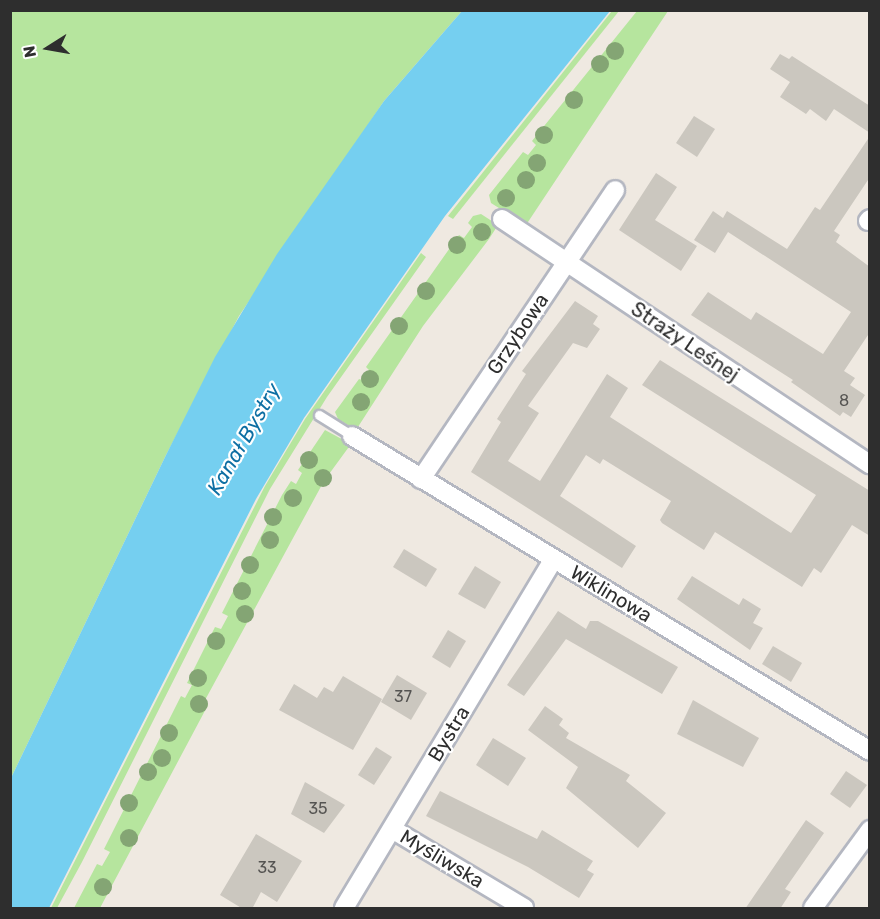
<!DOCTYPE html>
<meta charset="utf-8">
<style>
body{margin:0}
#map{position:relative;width:880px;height:919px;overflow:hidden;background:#efe9e1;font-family:Rubik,sans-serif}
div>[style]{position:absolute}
.green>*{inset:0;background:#b6e59e}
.water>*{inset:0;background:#75cff0}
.building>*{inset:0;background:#cbc7bf}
.roads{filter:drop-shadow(2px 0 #b4b7c1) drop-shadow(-2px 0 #b4b7c1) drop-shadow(0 2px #b4b7c1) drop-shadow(0 -2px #b4b7c1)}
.service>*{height:9px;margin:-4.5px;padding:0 4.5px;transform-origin:4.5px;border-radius:4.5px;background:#fff}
.minor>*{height:18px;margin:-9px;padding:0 9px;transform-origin:9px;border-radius:9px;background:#fff}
.trees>*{width:18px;height:18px;margin:-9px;border-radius:50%;background:#84a574}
span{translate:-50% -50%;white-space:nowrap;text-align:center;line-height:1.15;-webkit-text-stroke:4.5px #fff;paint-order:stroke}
.number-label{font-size:16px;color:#555452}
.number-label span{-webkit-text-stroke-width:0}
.street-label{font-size:20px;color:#2e2e2e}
.water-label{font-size:21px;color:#0d6fa3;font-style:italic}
.frame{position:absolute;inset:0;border:12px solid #2e2e2e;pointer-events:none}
.north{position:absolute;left:18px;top:18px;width:60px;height:60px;-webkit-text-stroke:4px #fff;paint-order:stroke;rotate:259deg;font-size:16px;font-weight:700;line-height:24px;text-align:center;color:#2e2e2e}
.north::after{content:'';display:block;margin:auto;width:21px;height:27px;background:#2e2e2e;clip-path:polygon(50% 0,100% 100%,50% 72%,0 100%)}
</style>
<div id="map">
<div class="green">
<div style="clip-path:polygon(11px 11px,462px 11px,384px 101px,239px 316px,166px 455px,11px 778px)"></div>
<div style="clip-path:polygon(612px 11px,619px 11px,453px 219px,448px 216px)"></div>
<div style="clip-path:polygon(637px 11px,668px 11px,526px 225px,491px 203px,489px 195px,523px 152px,528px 155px,536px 145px,532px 141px)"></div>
<div style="clip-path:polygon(481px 214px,498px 225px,489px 239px,423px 326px,356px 430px,338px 419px,335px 412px,359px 379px,362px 380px,369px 370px,366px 367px,459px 235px,464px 238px,472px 227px,468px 223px,473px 216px)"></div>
<div style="clip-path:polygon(421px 253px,426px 257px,327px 397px,270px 489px,82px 862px,57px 908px,51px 908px,265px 486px,305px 419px)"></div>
<div style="clip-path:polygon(325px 430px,351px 444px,324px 481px,204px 702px,208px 705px,100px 908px,74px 908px,97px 864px,102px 866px,110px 852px,104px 849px,181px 696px,185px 698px,192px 685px,187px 683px,215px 627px,221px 629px,228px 616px,222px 613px,282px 495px,291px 481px,296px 484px,302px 473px,298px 470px)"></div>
</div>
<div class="water">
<div style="clip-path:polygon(462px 11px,610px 11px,445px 216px,304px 418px,256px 499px,49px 908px,11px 908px,11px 778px,166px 455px,215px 357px,277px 254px,384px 101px)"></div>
</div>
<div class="building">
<div style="clip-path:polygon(780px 54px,789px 59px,792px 56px,870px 106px,870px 133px,834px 109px,826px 121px,810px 109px,806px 114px,780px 97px,790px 82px,770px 69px)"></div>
<div style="clip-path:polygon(694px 116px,715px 129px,697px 157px,676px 143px)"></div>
<div style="clip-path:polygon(870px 136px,870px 177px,834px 231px,840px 235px,836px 242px,870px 267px,870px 332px,844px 371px,855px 378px,850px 385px,865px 395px,851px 417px,843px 412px,840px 416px,791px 382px,793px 380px,691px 315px,708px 292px,751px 320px,756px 312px,823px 354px,851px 312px,728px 232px,715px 253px,694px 240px,713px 211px,723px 218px,727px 211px,787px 249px,815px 207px,820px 210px)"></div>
<div style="clip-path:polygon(656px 173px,677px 187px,655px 220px,697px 246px,681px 271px,619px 230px)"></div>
<div style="clip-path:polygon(575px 301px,598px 316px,593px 324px,600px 329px,587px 348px,573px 343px,528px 406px,539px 413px,508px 461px,540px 481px,607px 374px,628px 388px,610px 417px,791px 533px,816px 495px,642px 385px,660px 360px,870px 491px,870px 536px,852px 525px,821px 573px,814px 568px,802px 587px,715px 532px,704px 550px,662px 523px,660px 520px,671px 501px,603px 459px,600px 464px,586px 455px,560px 496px,636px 546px,622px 568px,471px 472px,501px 422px,497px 419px,526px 374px,522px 371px)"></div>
<div style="clip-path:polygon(404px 549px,437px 569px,426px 587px,393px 567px)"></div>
<div style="clip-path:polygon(475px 566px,501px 582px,485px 609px,458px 594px)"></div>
<div style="clip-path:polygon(692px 576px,739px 605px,743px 598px,761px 609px,753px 623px,763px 628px,750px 650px,677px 599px)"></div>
<div style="clip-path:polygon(558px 611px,586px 629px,590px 621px,598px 621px,678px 667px,662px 694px,566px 639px,524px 696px,507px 685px)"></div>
<div style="clip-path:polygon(448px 630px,466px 641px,450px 668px,432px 657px)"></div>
<div style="clip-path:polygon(773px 646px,802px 663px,791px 682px,762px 664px)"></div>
<div style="clip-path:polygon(397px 675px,427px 693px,411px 720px,381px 702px)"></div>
<div style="clip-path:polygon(343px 676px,382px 699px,353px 750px,279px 710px,294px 684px,317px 698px,324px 687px,333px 692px)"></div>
<div style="clip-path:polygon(693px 700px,759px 738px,743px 767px,677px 734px)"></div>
<div style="clip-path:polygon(545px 706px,563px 719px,559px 725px,569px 733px,566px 738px,630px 775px,626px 781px,666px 813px,638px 848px,566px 788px,578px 767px,528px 730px)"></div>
<div style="clip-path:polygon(493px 738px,526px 758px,508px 786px,476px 765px)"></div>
<div style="clip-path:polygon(376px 747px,392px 757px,374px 785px,358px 775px)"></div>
<div style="clip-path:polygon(846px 771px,867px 785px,850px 808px,830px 794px)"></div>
<div style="clip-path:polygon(305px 782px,345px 805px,324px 833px,291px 814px)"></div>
<div style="clip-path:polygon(440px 791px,537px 839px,542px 830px,593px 861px,587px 870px,594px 874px,579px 898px,528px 867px,426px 816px)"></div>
<div style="clip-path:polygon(806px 820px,824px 833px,785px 889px,791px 892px,780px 909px,745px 909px)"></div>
<div style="clip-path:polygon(256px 834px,302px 861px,277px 902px,261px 892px,252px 909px,243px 909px,220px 895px)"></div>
</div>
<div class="roads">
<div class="service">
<div style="left:319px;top:415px;width:39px;rotate:32deg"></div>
</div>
<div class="minor">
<div style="left:502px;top:219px;width:442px;rotate:33.7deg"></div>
<div style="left:868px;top:221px;width:3px;rotate:-45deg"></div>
<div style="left:352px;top:436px;width:606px;rotate:31.3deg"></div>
<div style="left:421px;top:479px;width:348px;rotate:-56.1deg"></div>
<div style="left:392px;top:829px;width:154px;rotate:30.9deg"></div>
<div style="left:344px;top:908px;width:407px;rotate:-59deg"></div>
<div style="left:813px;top:908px;width:97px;rotate:-53.8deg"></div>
</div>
</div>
<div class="trees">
<div style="left:615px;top:51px"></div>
<div style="left:600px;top:64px"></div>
<div style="left:574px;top:100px"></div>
<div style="left:544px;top:135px"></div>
<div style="left:537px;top:163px"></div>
<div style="left:526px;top:180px"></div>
<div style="left:506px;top:198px"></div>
<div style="left:482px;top:232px"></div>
<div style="left:457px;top:245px"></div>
<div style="left:426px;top:291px"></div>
<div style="left:399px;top:326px"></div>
<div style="left:370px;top:379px"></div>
<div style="left:361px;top:402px"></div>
<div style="left:309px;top:460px"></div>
<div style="left:323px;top:478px"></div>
<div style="left:293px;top:498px"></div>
<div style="left:273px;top:517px"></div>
<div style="left:270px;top:540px"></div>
<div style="left:250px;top:565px"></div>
<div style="left:242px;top:591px"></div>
<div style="left:245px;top:614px"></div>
<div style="left:216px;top:641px"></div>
<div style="left:198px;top:678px"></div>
<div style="left:199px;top:704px"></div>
<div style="left:169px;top:733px"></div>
<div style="left:162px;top:758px"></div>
<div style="left:148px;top:772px"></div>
<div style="left:129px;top:803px"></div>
<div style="left:129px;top:838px"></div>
<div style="left:103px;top:887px"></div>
</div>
<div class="number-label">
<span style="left:844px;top:401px">8</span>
<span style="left:403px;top:697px">37</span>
<span style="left:318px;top:809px">35</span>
<span style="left:267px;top:868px">33</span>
</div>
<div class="street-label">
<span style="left:518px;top:334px;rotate:-56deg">Grzybowa</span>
<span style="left:685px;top:342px;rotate:34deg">Straży Leśnej</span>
<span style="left:611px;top:594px;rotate:31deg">Wiklinowa</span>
<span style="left:449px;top:734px;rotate:-59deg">Bystra</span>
<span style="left:442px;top:859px;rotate:31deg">Myśliwska</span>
</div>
<div class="water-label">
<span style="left:244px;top:439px;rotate:-60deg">Kanał Bystry</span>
</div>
<div class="frame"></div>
<div class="north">N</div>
</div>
